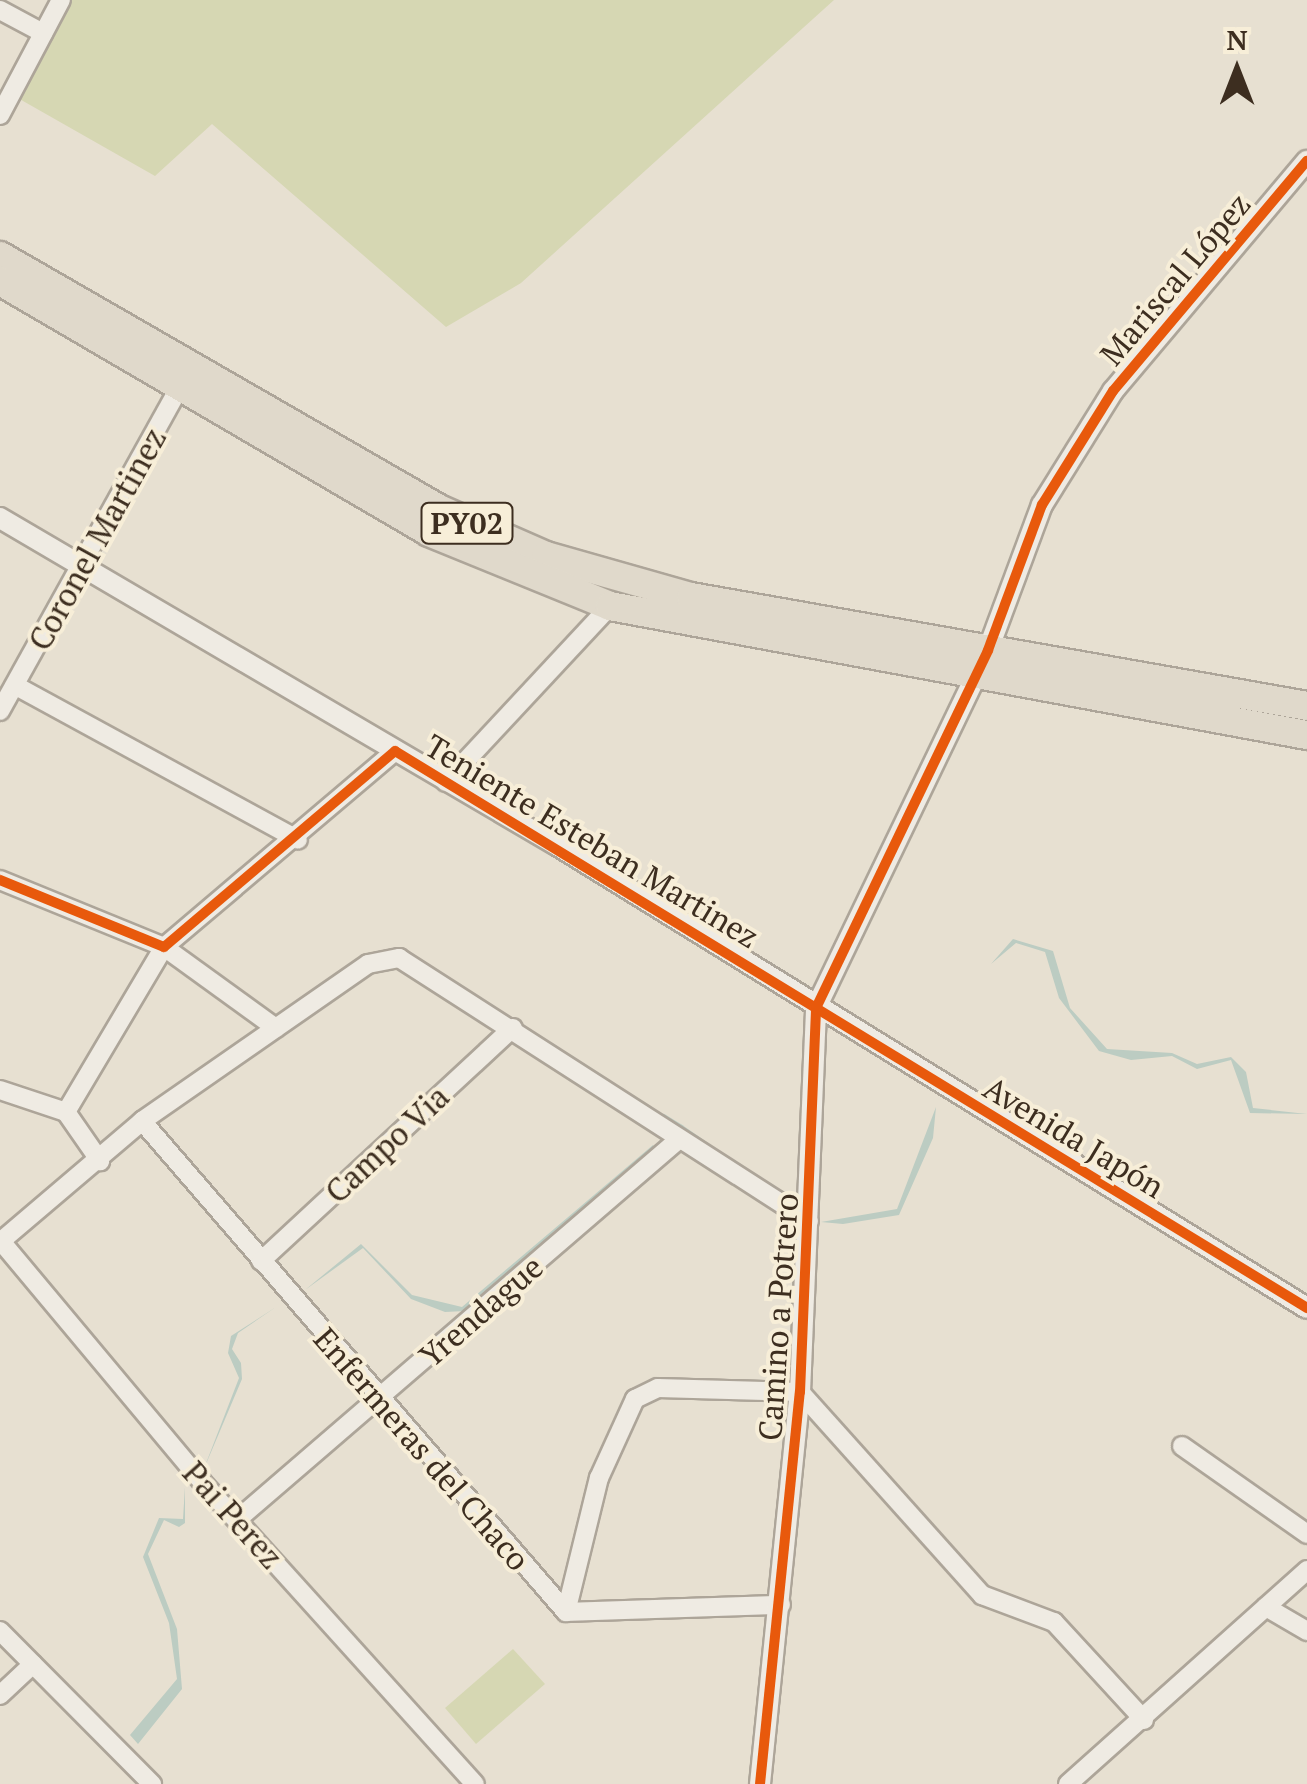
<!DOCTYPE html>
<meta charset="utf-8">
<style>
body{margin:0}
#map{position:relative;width:1307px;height:1784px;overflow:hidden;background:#e7e0d1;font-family:"PT Serif",serif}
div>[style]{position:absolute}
.green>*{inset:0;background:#d6d7b3}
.water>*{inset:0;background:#bcccc2}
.stream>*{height:5px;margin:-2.5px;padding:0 2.5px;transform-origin:2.5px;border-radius:2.5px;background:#bcccc2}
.roads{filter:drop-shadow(2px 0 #ada599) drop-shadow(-2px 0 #ada599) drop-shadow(0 2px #ada599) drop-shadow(0 -2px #ada599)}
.minor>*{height:18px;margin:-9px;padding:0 9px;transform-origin:9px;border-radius:9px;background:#efebe3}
.tertiary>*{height:20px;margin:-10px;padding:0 10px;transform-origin:10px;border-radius:10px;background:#efebe3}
.trunk>*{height:28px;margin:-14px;padding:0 14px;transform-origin:14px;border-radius:14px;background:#e0d9cb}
.cycleway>*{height:10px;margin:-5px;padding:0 5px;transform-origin:5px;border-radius:5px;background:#e8590c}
span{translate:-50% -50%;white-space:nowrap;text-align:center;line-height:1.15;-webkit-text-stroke:8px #f7eed8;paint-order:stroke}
.shield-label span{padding:2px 8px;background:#f7eed8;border:2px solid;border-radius:8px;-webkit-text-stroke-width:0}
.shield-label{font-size:30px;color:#3d2e20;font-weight:700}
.street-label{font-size:32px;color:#3d2e20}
.north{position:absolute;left:1187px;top:20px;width:100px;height:100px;-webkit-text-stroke:8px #f7eed8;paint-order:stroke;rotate:0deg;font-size:28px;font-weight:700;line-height:40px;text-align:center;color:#3d2e20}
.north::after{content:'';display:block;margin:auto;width:35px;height:45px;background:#3d2e20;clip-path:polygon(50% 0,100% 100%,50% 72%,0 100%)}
</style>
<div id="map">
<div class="green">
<div style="clip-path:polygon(69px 0,834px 0,521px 283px,446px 327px,212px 124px,155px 176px,16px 97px)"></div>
<div style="clip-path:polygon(513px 1649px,545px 1684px,476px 1744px,445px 1708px)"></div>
</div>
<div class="water">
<div style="clip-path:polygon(1013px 939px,1053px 951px,1070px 1008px,1107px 1049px,1172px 1053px,1197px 1064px,1231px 1057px,1246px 1072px,1253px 1108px,1307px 1114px,1250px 1113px,1231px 1060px,1197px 1069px,1172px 1056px,1131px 1060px,1099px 1051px,1059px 998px,1045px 952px,1016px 943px,991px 964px)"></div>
<div style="clip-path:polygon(936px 1107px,933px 1138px,899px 1215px,843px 1224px,821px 1222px,897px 1209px)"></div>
<div style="clip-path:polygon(653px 1145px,656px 1150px,480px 1304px,465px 1311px,445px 1312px,411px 1299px,363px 1248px,305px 1290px,361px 1244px,412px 1295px,462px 1307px)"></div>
<div style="clip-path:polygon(276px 1307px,238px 1333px,232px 1349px,241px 1363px,242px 1379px,203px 1471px,239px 1378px,228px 1353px,231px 1336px)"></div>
<div style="clip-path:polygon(185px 1487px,185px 1523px,179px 1527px,164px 1520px,148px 1554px,177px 1629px,182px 1689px,138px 1744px,130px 1735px,177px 1679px,169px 1623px,143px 1557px,159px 1518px,183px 1519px)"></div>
</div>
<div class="stream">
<div style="left:663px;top:1116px;width:21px;rotate:31deg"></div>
<div style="left:681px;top:1127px;width:39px;rotate:35deg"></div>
</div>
<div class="roads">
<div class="minor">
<div style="left:0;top:10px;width:49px;rotate:28.1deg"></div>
<div style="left:0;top:115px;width:130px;rotate:-62.1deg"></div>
<div style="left:16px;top:686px;width:321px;rotate:28.6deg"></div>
<div style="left:0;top:711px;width:380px;rotate:-61deg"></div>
<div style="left:446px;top:782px;width:241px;rotate:-47deg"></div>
<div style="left:0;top:880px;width:177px;rotate:22.2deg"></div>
<div style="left:164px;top:947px;width:138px;rotate:35.9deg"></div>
<div style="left:0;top:1090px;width:70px;rotate:18.4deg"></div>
<div style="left:66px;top:1112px;width:60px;rotate:55.2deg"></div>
<div style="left:66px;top:1112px;width:192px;rotate:-59.3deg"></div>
<div style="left:164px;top:947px;width:303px;rotate:-40.3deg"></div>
<div style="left:142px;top:1121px;width:649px;rotate:49.19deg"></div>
<div style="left:566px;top:1612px;width:215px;rotate:-1.9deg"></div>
<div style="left:0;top:1240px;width:315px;rotate:50.1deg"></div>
<div style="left:202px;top:1482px;width:407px;rotate:47.9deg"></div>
<div style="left:0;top:1242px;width:187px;rotate:-40.4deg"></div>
<div style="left:142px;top:1121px;width:275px;rotate:-34.8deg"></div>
<div style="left:368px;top:964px;width:32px;rotate:-11deg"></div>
<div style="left:399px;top:958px;width:487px;rotate:32.7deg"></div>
<div style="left:261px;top:1261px;width:343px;rotate:-42.8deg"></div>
<div style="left:1182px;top:1446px;width:153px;rotate:35.1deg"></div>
<div style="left:238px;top:1519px;width:581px;rotate:-40.74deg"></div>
<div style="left:1266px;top:1607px;width:48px;rotate:30.3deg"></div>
<div style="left:566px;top:1612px;width:138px;rotate:-76.2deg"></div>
<div style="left:599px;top:1478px;width:87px;rotate:-65.5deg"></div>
<div style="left:635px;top:1399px;width:25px;rotate:-26deg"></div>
<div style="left:658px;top:1388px;width:142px;rotate:1.6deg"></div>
<div style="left:800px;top:1392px;width:273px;rotate:48.1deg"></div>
<div style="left:982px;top:1595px;width:77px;rotate:20.6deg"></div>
<div style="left:1054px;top:1622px;width:133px;rotate:47.4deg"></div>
<div style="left:0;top:1631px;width:216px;rotate:45.2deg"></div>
<div style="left:0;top:1695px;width:45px;rotate:-43.2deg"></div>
<div style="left:1068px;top:1784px;width:321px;rotate:-41.8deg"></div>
</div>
<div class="tertiary">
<div style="left:0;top:518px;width:646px;rotate:30.42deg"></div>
<div style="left:557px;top:845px;width:881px;rotate:31.69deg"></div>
<div style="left:760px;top:1784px;width:394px;rotate:-84.2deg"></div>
<div style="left:800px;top:1392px;width:384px;rotate:-87.6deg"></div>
<div style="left:816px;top:1008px;width:397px;rotate:-64.3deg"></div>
<div style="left:988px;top:650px;width:155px;rotate:-69.6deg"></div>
<div style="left:1042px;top:505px;width:134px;rotate:-58.1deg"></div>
<div style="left:1113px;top:391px;width:301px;rotate:-49.9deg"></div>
</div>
<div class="trunk">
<div style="left:0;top:256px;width:507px;rotate:29.96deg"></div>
<div style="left:439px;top:509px;width:117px;rotate:23.7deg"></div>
<div style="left:546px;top:556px;width:151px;rotate:15.8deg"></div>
<div style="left:691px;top:597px;width:626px;rotate:10.03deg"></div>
<div style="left:0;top:281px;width:497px;rotate:30.3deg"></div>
<div style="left:429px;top:532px;width:196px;rotate:22.2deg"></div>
<div style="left:610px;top:606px;width:709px;rotate:10.49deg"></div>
</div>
</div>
<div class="cycleway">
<div style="left:0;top:880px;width:177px;rotate:22.2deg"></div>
<div style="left:164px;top:947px;width:303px;rotate:-40.3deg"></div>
<div style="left:395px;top:751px;width:1069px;rotate:31.41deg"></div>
<div style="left:760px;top:1784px;width:394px;rotate:-84.2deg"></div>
<div style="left:800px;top:1392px;width:384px;rotate:-87.6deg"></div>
<div style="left:816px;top:1008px;width:397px;rotate:-64.3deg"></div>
<div style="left:988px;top:650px;width:155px;rotate:-69.6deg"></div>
<div style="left:1042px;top:505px;width:134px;rotate:-58.1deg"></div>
<div style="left:1113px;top:391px;width:301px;rotate:-49.9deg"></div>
</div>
<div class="shield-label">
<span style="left:467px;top:523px">PY02</span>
</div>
<div class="street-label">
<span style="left:1175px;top:279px;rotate:-50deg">Mariscal López</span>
<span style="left:97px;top:539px;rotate:-61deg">Coronel Martinez</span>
<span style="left:592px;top:841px;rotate:31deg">Teniente Esteban Martinez</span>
<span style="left:1074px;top:1137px;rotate:31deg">Avenida Japón</span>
<span style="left:387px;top:1144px;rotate:-43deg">Campo Via</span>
<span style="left:481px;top:1311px;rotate:-41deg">Yrendague</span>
<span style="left:778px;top:1317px;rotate:-86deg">Camino a Potrero</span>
<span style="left:422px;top:1449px;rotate:49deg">Enfermeras del Chaco</span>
<span style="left:233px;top:1515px;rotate:48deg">Pai Perez</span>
</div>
<div class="north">N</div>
</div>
